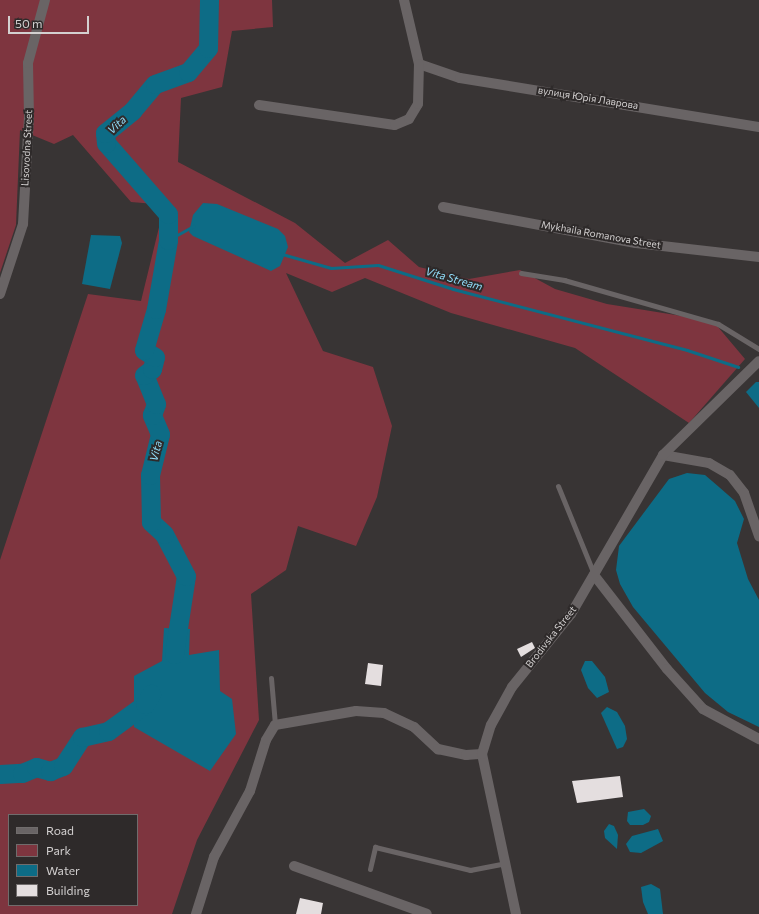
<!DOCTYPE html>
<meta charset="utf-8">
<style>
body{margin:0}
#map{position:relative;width:759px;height:914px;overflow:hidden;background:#383434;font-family:Commissioner,sans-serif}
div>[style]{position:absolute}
.green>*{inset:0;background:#7e353f}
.water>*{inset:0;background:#0d6c86}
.stream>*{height:3px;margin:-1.5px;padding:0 1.5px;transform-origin:1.5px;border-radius:1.5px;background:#0d6c86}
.river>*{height:19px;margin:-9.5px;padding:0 9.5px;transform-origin:9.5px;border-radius:9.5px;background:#0d6c86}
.building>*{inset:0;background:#e4dedf}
.service>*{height:5px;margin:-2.5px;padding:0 2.5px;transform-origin:2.5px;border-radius:2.5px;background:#696465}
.minor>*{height:10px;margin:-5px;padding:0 5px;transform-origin:5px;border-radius:5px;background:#696465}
span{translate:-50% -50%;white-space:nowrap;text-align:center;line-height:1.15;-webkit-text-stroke:4px #2e2a2a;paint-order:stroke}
.street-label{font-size:10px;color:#d3d0d0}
.water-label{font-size:11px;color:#91ddf9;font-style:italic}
.legend{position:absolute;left:8px;top:814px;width:130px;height:92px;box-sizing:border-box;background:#2e2a2a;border:1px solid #706c6c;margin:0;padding:5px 7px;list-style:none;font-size:12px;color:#d3d0d0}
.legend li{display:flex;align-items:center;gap:8px;height:20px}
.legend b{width:20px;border:1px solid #706c6c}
.scale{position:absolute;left:8px;top:16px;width:81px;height:18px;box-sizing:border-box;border:2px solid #d3d0d0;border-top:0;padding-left:5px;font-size:12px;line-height:14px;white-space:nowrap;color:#d3d0d0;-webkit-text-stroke:3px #2e2a2a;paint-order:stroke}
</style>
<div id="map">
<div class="green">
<div style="clip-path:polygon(evenodd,0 0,272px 0,273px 27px,232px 31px,222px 87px,181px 98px,178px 162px,295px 223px,345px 263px,388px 240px,419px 267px,469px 279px,520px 270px,555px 289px,607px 304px,713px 321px,745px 359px,689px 423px,575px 348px,451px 313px,365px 278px,332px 292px,286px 273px,323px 351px,373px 367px,392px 426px,377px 497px,356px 546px,298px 526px,286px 570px,251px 594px,259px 720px,197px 840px,172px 914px,0 914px,0 560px,88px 294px,141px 301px,162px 215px,155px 204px,131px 202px,73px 135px,54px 144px,20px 130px,16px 225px,0 273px,0 0,9px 815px,137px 815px,137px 905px,9px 905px,9px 815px)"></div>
</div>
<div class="water">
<div style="clip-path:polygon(203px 203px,217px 204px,278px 229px,285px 236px,288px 247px,280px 266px,271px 271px,193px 236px,189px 232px,193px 215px)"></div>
<div style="clip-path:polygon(91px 235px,120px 236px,122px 243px,110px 289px,82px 284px)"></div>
<div style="clip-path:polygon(756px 382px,759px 382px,759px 408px,746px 392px)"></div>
<div style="clip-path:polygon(687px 473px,705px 475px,719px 487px,735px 501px,744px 519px,737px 543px,748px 579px,759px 600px,759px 727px,728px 712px,705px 693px,633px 607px,620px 584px,616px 570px,619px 546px,669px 479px)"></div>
<div style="clip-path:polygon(164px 628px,190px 629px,189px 655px,219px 650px,220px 691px,232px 699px,236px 734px,210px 771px,134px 727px,134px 676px,162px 661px)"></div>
<div style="clip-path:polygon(585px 661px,592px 661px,605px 677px,609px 692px,597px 698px,588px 688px,581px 670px)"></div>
<div style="clip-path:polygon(607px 707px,617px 712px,625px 726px,627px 739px,623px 747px,617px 749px,601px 713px)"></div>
<div style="clip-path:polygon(644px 809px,651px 816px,649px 822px,643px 825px,630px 825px,627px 821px,628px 812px)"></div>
<div style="clip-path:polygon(609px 824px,614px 826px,618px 835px,617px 849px,605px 838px,604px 831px)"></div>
<div style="clip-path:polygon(658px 829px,663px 841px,641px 853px,630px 852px,626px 844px,632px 836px)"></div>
<div style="clip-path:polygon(651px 884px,660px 889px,663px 914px,648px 914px,643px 902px,641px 887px)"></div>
</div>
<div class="stream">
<div style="left:168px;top:240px;width:29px;rotate:-29deg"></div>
<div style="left:282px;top:254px;width:51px;rotate:15.9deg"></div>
<div style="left:331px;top:268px;width:47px;rotate:-3.7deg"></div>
<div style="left:378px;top:265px;width:79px;rotate:17.7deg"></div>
<div style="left:453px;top:289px;width:242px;rotate:14.6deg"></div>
<div style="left:687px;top:350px;width:54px;rotate:18.4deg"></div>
</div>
<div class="river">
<div style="left:174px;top:654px;width:79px;rotate:-81.3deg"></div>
<div style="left:186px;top:576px;width:47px;rotate:-117.6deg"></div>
<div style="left:164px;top:534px;width:18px;rotate:-137deg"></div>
<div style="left:151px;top:522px;width:47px;rotate:-91.2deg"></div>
<div style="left:150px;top:475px;width:42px;rotate:-76.3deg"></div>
<div style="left:160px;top:434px;width:21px;rotate:-113deg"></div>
<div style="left:152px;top:415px;width:12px;rotate:-70deg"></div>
<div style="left:156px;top:404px;width:31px;rotate:-112deg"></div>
<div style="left:144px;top:375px;width:10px;rotate:-37deg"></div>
<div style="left:152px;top:369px;width:12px;rotate:-76deg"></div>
<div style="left:155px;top:357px;width:13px;rotate:-148deg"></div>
<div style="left:144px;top:350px;width:43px;rotate:-73.7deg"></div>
<div style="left:156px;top:309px;width:70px;rotate:-80.1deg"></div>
<div style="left:168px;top:240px;width:26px;rotate:-90deg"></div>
<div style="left:168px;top:214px;width:94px;rotate:-131.1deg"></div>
<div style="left:106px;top:143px;width:10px;rotate:-96deg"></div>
<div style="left:105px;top:133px;width:35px;rotate:-39deg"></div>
<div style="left:132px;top:111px;width:35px;rotate:-50deg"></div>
<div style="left:155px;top:84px;width:35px;rotate:-20deg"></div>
<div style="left:188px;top:72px;width:31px;rotate:-50deg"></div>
<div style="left:208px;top:48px;width:48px;rotate:-88.8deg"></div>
<div style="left:0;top:774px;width:22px;rotate:-3deg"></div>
<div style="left:22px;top:773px;width:15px;rotate:-23deg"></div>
<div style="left:36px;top:767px;width:15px;rotate:16deg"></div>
<div style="left:50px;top:771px;width:14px;rotate:-21deg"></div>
<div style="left:63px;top:766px;width:35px;rotate:-57deg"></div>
<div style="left:82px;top:737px;width:27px;rotate:-13deg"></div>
<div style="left:108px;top:731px;width:46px;rotate:-36.1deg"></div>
<div style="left:145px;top:704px;width:12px;rotate:-59deg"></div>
</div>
<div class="building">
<div style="clip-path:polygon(532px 642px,535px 648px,521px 657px,517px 649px)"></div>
<div style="clip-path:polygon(368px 663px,383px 665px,381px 686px,365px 684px)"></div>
<div style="clip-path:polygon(620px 776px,623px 797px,577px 803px,572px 781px)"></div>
<div style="clip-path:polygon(300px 898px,323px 903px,321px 914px,296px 914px)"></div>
</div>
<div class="service">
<div style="left:521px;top:273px;width:44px;rotate:9.2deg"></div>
<div style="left:564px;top:280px;width:160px;rotate:15.9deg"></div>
<div style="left:718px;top:324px;width:48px;rotate:31.4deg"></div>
<div style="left:558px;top:486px;width:95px;rotate:67.8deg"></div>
<div style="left:271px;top:678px;width:47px;rotate:85.1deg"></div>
<div style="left:370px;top:869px;width:23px;rotate:-77deg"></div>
<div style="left:375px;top:847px;width:98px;rotate:13.6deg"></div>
<div style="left:470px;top:870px;width:37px;rotate:-11deg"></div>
</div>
<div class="minor">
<div style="left:404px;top:0;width:66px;rotate:76.8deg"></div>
<div style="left:419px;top:64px;width:43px;rotate:18.9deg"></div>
<div style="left:460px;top:78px;width:303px;rotate:9.3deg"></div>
<div style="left:259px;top:105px;width:137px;rotate:8.4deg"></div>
<div style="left:395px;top:125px;width:15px;rotate:-23deg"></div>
<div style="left:409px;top:119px;width:17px;rotate:-59deg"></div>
<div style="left:418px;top:104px;width:40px;rotate:-88.6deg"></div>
<div style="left:443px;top:207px;width:196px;rotate:10.6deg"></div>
<div style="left:636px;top:243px;width:124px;rotate:6.5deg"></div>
<div style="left:0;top:294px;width:74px;rotate:-71.8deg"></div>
<div style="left:23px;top:224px;width:108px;rotate:-86.8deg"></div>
<div style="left:29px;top:116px;width:53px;rotate:-91.1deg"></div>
<div style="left:28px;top:63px;width:65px;rotate:-74.9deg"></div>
<div style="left:663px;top:455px;width:47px;rotate:9.9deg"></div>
<div style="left:709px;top:463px;width:24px;rotate:30deg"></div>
<div style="left:730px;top:475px;width:23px;rotate:52deg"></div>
<div style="left:744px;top:493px;width:46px;rotate:70.8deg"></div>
<div style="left:594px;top:575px;width:119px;rotate:52.2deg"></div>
<div style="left:667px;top:669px;width:54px;rotate:48deg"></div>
<div style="left:703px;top:709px;width:64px;rotate:28.2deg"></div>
<div style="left:294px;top:866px;width:141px;rotate:19.8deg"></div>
<div style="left:196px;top:914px;width:60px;rotate:-72.5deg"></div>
<div style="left:214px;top:857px;width:75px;rotate:-61.4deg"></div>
<div style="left:250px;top:791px;width:53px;rotate:-72.6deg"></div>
<div style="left:266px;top:740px;width:17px;rotate:-59deg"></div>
<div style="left:275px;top:725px;width:82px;rotate:-9.8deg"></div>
<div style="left:356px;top:711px;width:28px;rotate:4deg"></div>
<div style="left:384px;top:713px;width:33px;rotate:25deg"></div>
<div style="left:414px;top:727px;width:33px;rotate:43deg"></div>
<div style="left:438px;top:749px;width:29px;rotate:12deg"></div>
<div style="left:466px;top:755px;width:16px;rotate:-4deg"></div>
<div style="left:516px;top:914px;width:164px;rotate:-102deg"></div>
<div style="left:482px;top:754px;width:30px;rotate:-73deg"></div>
<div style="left:491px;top:725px;width:43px;rotate:-61.1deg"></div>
<div style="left:512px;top:687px;width:94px;rotate:-51.1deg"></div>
<div style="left:571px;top:614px;width:184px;rotate:-59.9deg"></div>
<div style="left:663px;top:455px;width:134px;rotate:-44.4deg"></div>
</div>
<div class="street-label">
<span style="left:588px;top:98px;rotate:9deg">вулиця Юрія Лаврова</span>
<span style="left:27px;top:148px;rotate:-87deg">Lisovodna Street</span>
<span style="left:601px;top:235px;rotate:10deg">Mykhaila Romanova Street</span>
<span style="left:551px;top:637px;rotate:-52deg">Brodivska Street</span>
</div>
<div class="water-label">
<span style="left:117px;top:125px;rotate:-43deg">Vita</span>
<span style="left:454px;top:279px;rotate:16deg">Vita Stream</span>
<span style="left:156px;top:451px;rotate:-75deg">Vita</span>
</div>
<ul class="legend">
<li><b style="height:5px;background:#696465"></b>Road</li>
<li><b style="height:11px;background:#7e353f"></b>Park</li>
<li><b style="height:11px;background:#0d6c86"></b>Water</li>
<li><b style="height:11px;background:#e4dedf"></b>Building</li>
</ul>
<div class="scale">50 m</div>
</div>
